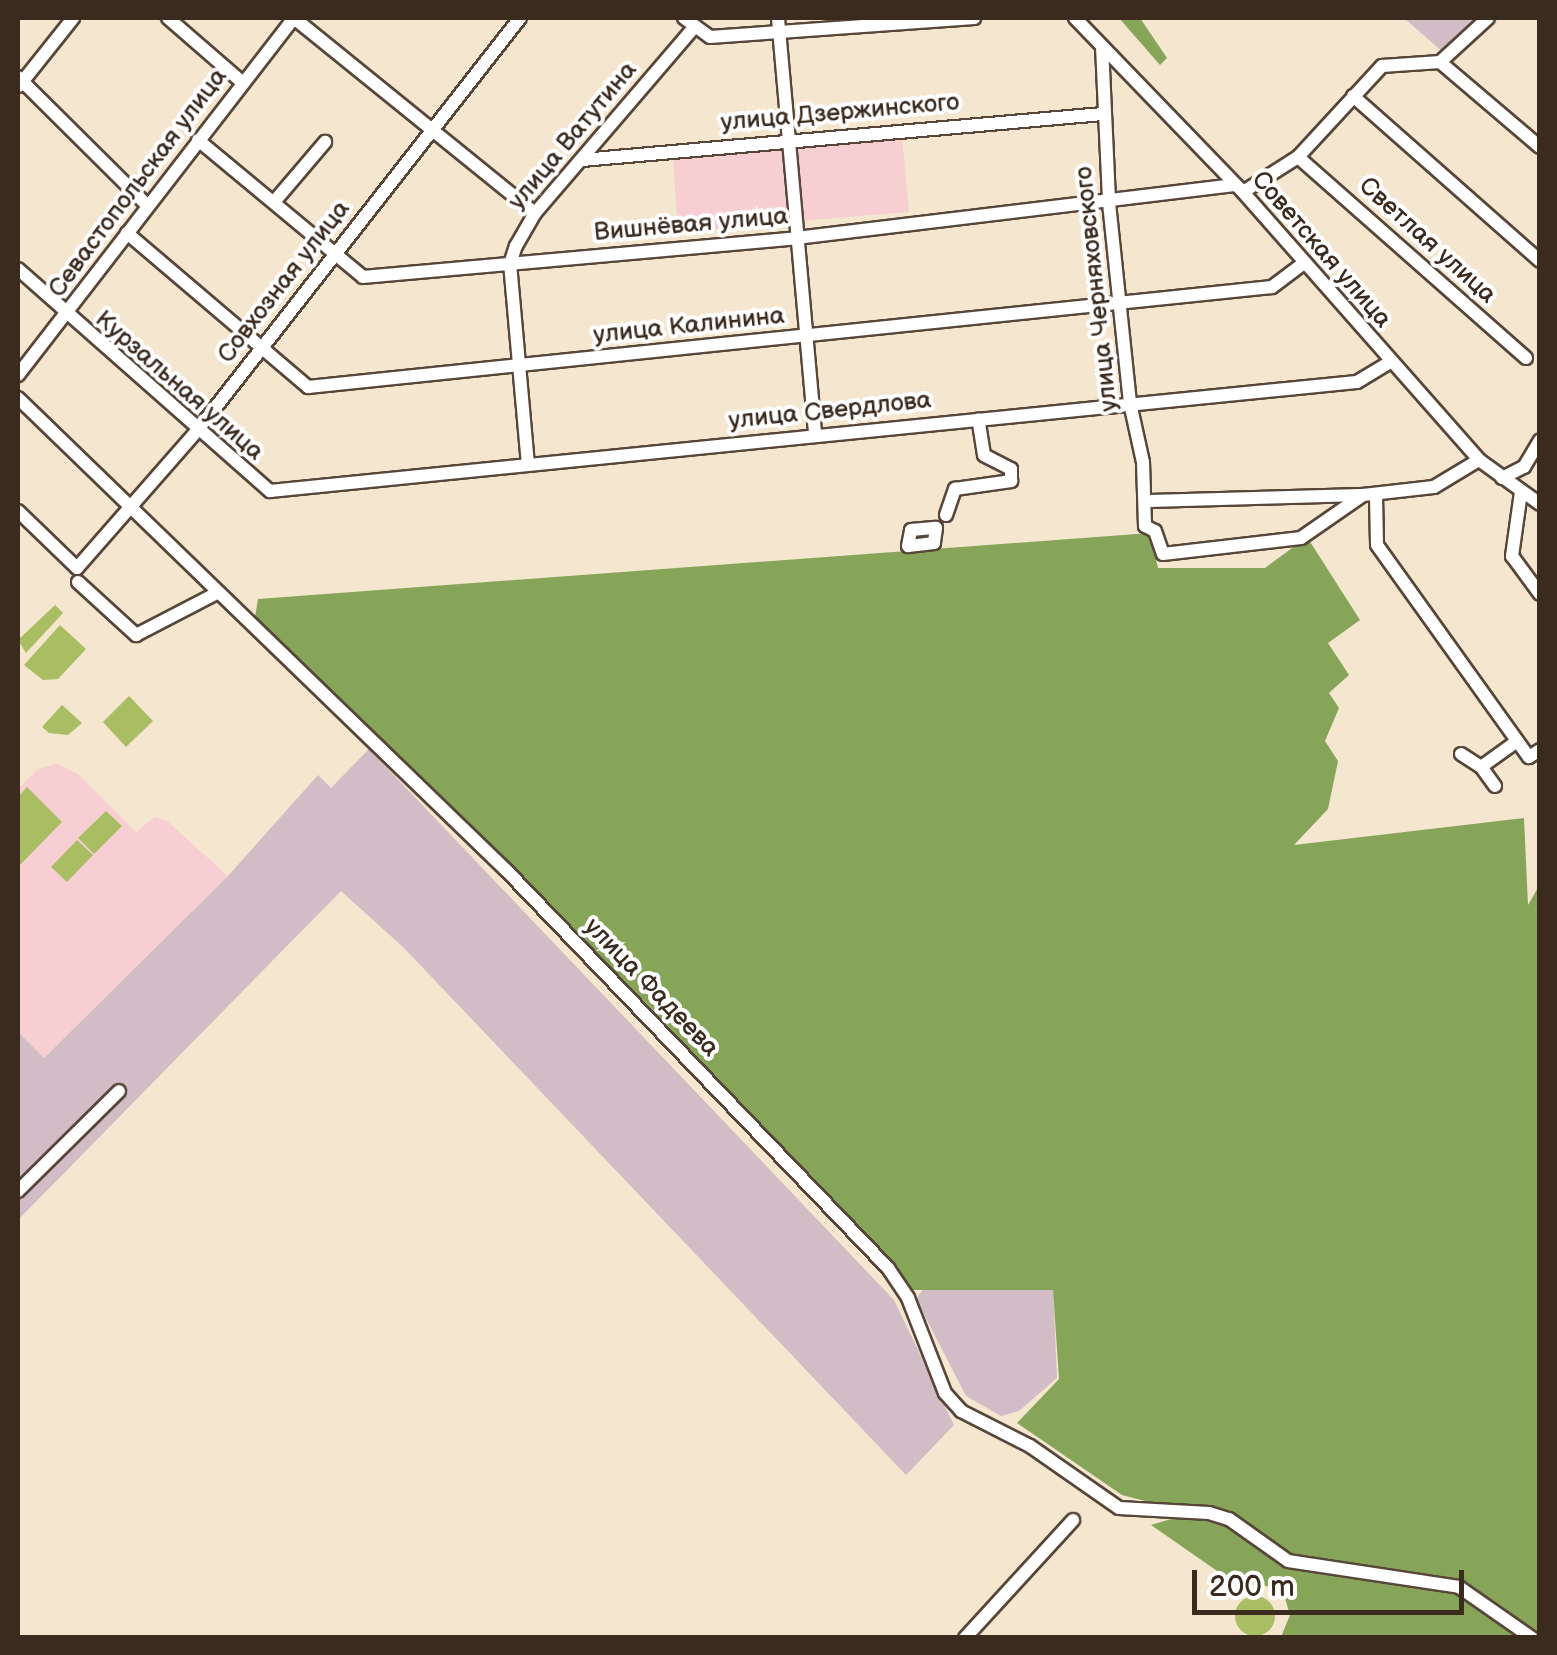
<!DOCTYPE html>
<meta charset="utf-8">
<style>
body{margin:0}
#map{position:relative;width:1557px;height:1655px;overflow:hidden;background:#f4e6cf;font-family:"Balsamiq Sans",sans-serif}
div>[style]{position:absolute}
.built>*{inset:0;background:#f7cfd3}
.industrial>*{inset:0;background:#d2bdc7}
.green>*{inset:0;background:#a9be63}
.round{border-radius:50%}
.forest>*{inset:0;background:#86a559}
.roads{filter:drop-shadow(2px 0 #574639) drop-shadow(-2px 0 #574639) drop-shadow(0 2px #574639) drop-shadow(0 -2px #574639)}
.minor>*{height:12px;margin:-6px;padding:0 6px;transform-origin:6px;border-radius:6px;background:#fff}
span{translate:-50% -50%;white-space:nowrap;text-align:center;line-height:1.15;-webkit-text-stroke:8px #fff;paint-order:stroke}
.street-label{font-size:25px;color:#3b2a1e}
.frame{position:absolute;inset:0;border:20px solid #3b2a1e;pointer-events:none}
.scale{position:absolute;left:1192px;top:1570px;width:272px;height:45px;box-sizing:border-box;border:5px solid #3b2a1e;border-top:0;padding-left:12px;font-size:30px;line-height:35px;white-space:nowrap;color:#3b2a1e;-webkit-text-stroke:8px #fff;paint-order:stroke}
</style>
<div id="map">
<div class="built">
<div style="clip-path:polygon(902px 136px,909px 212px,799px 221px,792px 145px)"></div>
<div style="clip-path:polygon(786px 146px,792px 221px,678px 233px,673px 157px)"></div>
<div style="clip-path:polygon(57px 763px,78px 774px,136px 832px,154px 817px,166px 820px,228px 876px,43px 1059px,18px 1032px,18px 789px,37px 770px)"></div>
</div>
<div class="industrial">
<div style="clip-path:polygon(1404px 18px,1478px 18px,1445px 54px)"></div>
<div style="clip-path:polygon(369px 749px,894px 1300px,954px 1425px,906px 1475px,404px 948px,341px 891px,18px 1220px,18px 1032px,44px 1058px,228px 876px,318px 775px,331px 788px)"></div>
<div style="clip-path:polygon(926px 1286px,1053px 1286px,1057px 1378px,1019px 1411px,1001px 1416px,966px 1396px,916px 1299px)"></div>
</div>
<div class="green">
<div style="clip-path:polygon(55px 605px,63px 613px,26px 653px,18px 640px)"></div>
<div style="clip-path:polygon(60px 625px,86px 649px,58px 679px,43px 680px,24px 665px)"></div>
<div style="clip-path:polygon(129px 696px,153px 721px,126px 747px,103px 722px)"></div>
<div style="clip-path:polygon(62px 705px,82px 723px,68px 735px,49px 733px,42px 727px)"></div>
<div style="clip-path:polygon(27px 787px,62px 822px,18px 867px,18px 797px)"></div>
<div style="clip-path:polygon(106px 811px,122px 826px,94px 854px,78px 838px)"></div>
<div style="clip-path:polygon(77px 840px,93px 855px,67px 882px,51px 867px)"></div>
<div class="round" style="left:1235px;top:1596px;width:40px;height:40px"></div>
</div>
<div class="forest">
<div style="clip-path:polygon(1119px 18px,1140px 18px,1167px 58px,1160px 65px)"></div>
<div style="clip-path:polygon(1150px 533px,1158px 568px,1265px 568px,1307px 537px,1360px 620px,1328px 643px,1349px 675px,1329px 693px,1339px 708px,1325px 741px,1338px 761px,1328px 809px,1294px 845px,1524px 818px,1528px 905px,1539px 886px,1539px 1637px,1281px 1637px,1290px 1615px,1282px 1588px,1233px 1582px,1151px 1525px,1191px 1513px,1122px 1495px,1017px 1423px,1059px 1379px,1053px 1290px,909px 1290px,655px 1012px,255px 617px,258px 599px)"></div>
</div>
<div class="roads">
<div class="minor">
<div style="left:168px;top:18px;width:98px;rotate:40.9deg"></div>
<div style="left:294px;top:18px;width:310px;rotate:39deg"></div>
<div style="left:684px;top:18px;width:32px;rotate:36deg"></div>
<div style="left:710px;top:37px;width:265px;rotate:-4.1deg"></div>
<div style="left:778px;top:18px;width:419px;rotate:84.9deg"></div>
<div style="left:1075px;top:18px;width:242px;rotate:46deg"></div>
<div style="left:1243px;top:192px;width:357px;rotate:48.6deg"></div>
<div style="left:1479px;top:460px;width:75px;rotate:35.8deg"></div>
<div style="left:1102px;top:46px;width:157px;rotate:87.4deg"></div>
<div style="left:1109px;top:203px;width:201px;rotate:84deg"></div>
<div style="left:1130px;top:403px;width:60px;rotate:77.6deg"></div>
<div style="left:1143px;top:462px;width:64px;rotate:88.2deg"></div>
<div style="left:1145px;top:526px;width:11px;rotate:27deg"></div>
<div style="left:1155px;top:531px;width:24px;rotate:71deg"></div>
<div style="left:1163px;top:554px;width:139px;rotate:-6.6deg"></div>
<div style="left:1301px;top:538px;width:75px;rotate:-34.7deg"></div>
<div style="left:1363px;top:495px;width:71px;rotate:-6.4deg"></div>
<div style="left:1434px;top:487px;width:52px;rotate:-31deg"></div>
<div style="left:1440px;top:62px;width:131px;rotate:40.4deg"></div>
<div style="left:18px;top:77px;width:183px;rotate:44.8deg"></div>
<div style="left:19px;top:86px;width:87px;rotate:-51.5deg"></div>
<div style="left:1353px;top:96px;width:249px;rotate:41.4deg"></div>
<div style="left:198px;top:140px;width:214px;rotate:39.7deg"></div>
<div style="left:363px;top:277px;width:435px;rotate:-5.1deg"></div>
<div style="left:796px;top:238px;width:442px;rotate:-6.9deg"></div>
<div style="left:1298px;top:157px;width:304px;rotate:41.4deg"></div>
<div style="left:582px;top:160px;width:523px;rotate:-5.05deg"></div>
<div style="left:1243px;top:192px;width:65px;rotate:-32.5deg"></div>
<div style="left:1298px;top:157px;width:124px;rotate:-47.3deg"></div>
<div style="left:1382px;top:66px;width:58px;rotate:-3.9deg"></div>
<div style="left:1440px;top:62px;width:65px;rotate:-42.5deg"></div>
<div style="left:274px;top:202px;width:79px;rotate:-49.6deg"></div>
<div style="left:127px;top:233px;width:238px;rotate:40.4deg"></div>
<div style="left:308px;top:387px;width:969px;rotate:-5.92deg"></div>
<div style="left:1272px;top:287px;width:39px;rotate:-37deg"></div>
<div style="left:18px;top:269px;width:336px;rotate:41.4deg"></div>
<div style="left:270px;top:491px;width:1092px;rotate:-5.73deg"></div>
<div style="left:1357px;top:382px;width:37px;rotate:-31deg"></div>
<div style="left:18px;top:375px;width:451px;rotate:-52.3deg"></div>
<div style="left:18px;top:398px;width:679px;rotate:44.05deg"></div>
<div style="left:506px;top:870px;width:552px;rotate:46.18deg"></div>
<div style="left:888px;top:1268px;width:36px;rotate:56deg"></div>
<div style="left:908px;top:1298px;width:102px;rotate:68.7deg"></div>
<div style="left:945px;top:1393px;width:24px;rotate:48deg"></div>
<div style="left:961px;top:1411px;width:77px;rotate:26.9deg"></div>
<div style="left:1030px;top:1446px;width:108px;rotate:34.9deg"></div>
<div style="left:1119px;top:1508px;width:90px;rotate:3.2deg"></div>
<div style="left:1209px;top:1513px;width:21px;rotate:17deg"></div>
<div style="left:1229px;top:1519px;width:72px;rotate:35.4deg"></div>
<div style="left:1288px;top:1561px;width:173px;rotate:8.6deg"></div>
<div style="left:1459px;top:1587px;width:89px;rotate:34.9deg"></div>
<div style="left:528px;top:465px;width:202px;rotate:-95.1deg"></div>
<div style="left:510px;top:264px;width:19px;rotate:-72deg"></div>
<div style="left:516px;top:246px;width:38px;rotate:-60deg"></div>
<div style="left:535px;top:213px;width:246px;rotate:-49.4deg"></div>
<div style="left:1502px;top:478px;width:25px;rotate:-27deg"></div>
<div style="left:1524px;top:467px;width:31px;rotate:-59deg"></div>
<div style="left:1521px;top:492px;width:65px;rotate:98deg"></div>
<div style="left:1512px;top:556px;width:47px;rotate:53.6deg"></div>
<div style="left:1376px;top:496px;width:49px;rotate:88.8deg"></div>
<div style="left:1377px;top:545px;width:261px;rotate:54.4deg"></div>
<div style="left:1529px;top:757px;width:13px;rotate:-32deg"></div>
<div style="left:1147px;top:501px;width:216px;rotate:-1.6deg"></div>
<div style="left:18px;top:511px;width:82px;rotate:44deg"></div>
<div style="left:77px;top:568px;width:182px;rotate:-48.8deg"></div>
<div style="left:197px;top:431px;width:524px;rotate:-51.97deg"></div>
<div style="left:946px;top:515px;width:28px;rotate:-71deg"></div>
<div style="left:955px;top:489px;width:57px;rotate:-8.1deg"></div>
<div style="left:1011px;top:481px;width:12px;rotate:-90deg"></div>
<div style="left:1011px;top:469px;width:30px;rotate:-153deg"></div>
<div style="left:984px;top:455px;width:36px;rotate:-99deg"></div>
<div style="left:936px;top:528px;width:15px;rotate:98deg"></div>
<div style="left:934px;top:543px;width:26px;rotate:173deg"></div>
<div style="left:908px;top:546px;width:16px;rotate:-79deg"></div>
<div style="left:911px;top:530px;width:25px;rotate:-5deg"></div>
<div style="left:78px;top:582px;width:79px;rotate:42.4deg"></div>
<div style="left:136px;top:635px;width:89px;rotate:-27.4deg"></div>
<div style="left:1461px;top:754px;width:24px;rotate:33deg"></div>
<div style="left:1495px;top:786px;width:24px;rotate:-126deg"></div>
<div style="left:1481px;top:767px;width:44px;rotate:-35.8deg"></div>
<div style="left:18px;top:1191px;width:142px;rotate:-44.7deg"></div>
<div style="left:965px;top:1638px;width:160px;rotate:-47.5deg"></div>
</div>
</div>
<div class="street-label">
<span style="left:840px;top:113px;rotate:-5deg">улица Дзержинского</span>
<span style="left:573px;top:136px;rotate:-50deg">улица Ватутина</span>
<span style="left:138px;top:183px;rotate:-53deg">Севастопольская улица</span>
<span style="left:691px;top:225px;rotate:-5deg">Вишнёвая улица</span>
<span style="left:1427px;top:241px;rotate:42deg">Светлая улица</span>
<span style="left:1321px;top:250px;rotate:49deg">Советская улица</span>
<span style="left:284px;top:282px;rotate:-52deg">Совхозная улица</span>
<span style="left:1097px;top:289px;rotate:-96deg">улица Черняховского</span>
<span style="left:689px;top:326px;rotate:-6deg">улица Калинина</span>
<span style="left:179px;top:386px;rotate:41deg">Курзальная улица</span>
<span style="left:830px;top:411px;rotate:-6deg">улица Свердлова</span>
<span style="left:651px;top:988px;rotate:46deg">улица Фадеева</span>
</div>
<div class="frame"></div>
<div class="scale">200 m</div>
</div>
